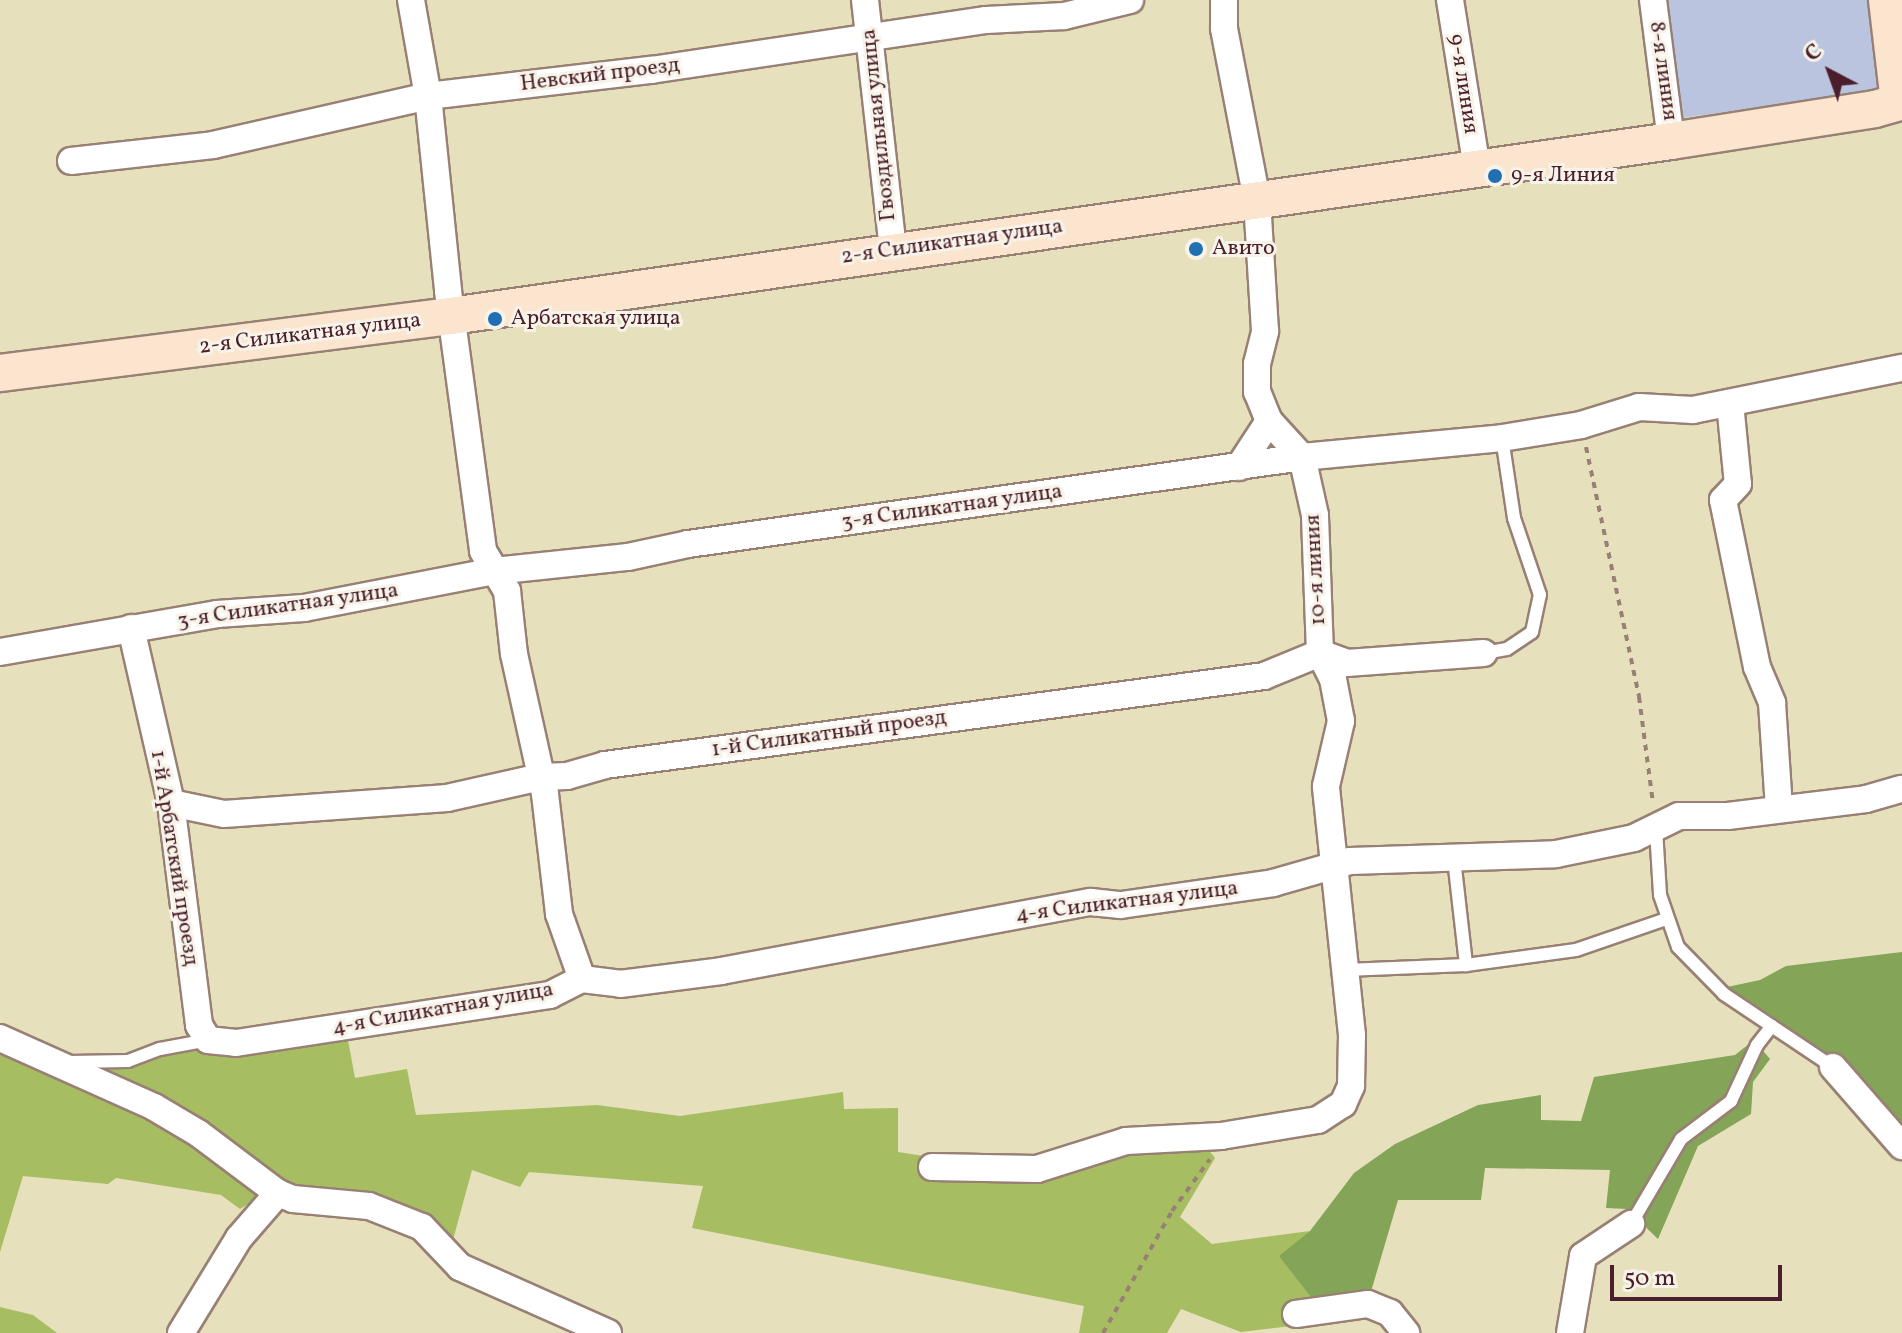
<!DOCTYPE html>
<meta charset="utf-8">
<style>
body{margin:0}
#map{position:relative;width:1902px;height:1333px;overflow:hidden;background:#e6e0bd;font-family:Vollkorn,serif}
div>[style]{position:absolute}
.industrial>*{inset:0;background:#bac4de}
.green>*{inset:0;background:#a6bd62}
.forest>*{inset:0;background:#84a458}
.path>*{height:4px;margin-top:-2px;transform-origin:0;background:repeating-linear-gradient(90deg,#988074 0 6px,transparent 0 12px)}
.roads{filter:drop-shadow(2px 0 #988074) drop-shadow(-2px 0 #988074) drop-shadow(0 2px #988074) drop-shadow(0 -2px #988074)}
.lane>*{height:12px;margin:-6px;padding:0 6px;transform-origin:6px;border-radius:6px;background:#fff}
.street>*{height:26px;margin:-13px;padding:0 13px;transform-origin:13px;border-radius:13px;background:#fff}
.secondary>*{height:36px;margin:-18px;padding:0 18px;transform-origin:18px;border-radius:18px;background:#fce5cf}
.dots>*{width:22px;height:22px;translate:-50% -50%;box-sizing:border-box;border:4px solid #f7f3e8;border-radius:50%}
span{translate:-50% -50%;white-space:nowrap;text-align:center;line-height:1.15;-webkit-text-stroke:6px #f7f3e8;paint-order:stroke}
.street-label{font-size:22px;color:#4a1f2b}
.poi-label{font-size:22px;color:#4a1f2b}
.left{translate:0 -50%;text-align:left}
.north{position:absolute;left:1790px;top:32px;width:80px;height:80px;-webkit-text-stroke:6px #f7f3e8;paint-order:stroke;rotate:319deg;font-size:22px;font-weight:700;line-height:32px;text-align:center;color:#4a1f2b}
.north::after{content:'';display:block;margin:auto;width:28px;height:36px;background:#4a1f2b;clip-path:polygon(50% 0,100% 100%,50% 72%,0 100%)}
.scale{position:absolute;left:1610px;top:1265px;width:172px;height:36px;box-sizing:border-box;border:4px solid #4a1f2b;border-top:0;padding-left:10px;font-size:24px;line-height:28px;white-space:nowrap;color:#4a1f2b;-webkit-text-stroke:6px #f7f3e8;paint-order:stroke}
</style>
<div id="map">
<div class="industrial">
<div style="clip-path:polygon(1662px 0,1877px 0,1882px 84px,1868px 92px,1681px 118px,1675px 115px)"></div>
</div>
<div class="green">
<div style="clip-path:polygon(347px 1035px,355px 1078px,407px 1069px,416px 1115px,597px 1105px,680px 1116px,843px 1092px,844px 1109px,898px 1108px,898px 1152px,969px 1163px,1207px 1148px,1215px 1158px,1180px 1217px,1212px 1244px,1310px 1231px,1279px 1257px,1370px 1295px,1309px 1324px,1241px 1332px,1181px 1309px,1167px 1333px,1079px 1333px,1084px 1306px,692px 1228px,703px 1186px,529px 1172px,520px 1187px,472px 1170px,451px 1247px,283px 1185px,75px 1066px,207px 1046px)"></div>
<div style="clip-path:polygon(0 1044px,192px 1139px,261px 1196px,240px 1209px,221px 1195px,116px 1178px,108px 1184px,23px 1176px,0 1252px)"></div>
<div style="clip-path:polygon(0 1307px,33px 1315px,57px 1333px,0 1333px)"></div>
</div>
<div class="forest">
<div style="clip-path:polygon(1902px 952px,1902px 1130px,1837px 1062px,1727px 987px,1760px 980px,1786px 966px)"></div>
<div style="clip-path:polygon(1754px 1040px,1770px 1059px,1753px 1082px,1751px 1114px,1698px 1146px,1658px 1239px,1627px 1209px,1606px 1208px,1610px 1170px,1485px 1168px,1481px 1200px,1398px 1200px,1370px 1295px,1311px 1297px,1279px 1256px,1310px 1231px,1354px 1173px,1395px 1144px,1478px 1105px,1541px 1095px,1541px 1120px,1581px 1121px,1594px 1077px,1735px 1055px)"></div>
</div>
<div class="path">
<div style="left:1586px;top:447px;width:256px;rotate:78deg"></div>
<div style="left:1639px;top:697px;width:107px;rotate:82.5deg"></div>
<div style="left:1103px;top:1333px;width:140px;rotate:-60.5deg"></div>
<div style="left:1172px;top:1211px;width:64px;rotate:-53.8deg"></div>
</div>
<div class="roads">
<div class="lane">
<div style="left:1484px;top:653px;width:23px;rotate:-10deg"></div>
<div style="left:1507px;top:649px;width:30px;rotate:-34deg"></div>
<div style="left:1532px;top:632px;width:38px;rotate:-78deg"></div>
<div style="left:1540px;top:595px;width:81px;rotate:-108.7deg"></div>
<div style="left:1514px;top:518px;width:81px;rotate:-98.5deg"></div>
<div style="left:1656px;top:829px;width:66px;rotate:86.5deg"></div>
<div style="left:1660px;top:895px;width:55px;rotate:70.9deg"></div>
<div style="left:1678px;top:947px;width:66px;rotate:45.6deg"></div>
<div style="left:1724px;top:994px;width:131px;rotate:33.8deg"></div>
<div style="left:1454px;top:859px;width:107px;rotate:83.5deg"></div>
<div style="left:1346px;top:970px;width:120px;rotate:-2.4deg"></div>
<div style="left:1466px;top:965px;width:111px;rotate:-7.8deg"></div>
<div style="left:1576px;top:950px;width:95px;rotate:-19deg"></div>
<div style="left:70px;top:1062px;width:58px;rotate:-1deg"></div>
<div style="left:128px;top:1061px;width:34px;rotate:-21deg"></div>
<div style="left:160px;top:1049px;width:49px;rotate:-10.6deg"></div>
<div style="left:1631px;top:1224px;width:99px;rotate:-59.5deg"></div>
<div style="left:1681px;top:1139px;width:63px;rotate:-37.2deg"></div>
<div style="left:1731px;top:1101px;width:62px;rotate:-65.1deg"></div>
<div style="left:1757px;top:1045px;width:24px;rotate:-52deg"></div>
</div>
<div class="street">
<div style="left:411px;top:0;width:97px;rotate:80deg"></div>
<div style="left:428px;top:96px;width:196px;rotate:84.1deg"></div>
<div style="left:448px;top:291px;width:262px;rotate:82.3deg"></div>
<div style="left:483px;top:551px;width:47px;rotate:59deg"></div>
<div style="left:507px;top:591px;width:63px;rotate:83.7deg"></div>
<div style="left:514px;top:654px;width:143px;rotate:77.5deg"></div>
<div style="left:545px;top:794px;width:121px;rotate:83.3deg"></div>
<div style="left:559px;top:914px;width:69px;rotate:70.5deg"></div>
<div style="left:865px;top:0;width:252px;rotate:83.6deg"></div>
<div style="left:1450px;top:0;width:170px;rotate:80.9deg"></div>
<div style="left:1653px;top:0;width:142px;rotate:82.7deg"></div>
<div style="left:71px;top:161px;width:143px;rotate:-6.4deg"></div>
<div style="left:213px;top:145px;width:221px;rotate:-12.8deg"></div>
<div style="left:428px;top:96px;width:225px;rotate:-6.7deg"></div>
<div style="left:651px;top:70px;width:339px;rotate:-8.5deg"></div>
<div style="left:986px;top:20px;width:78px;rotate:-2.9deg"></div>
<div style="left:1064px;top:16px;width:68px;rotate:-13.6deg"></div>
<div style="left:1730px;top:403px;width:81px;rotate:84.4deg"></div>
<div style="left:1738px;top:484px;width:22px;rotate:133deg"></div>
<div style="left:1723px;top:500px;width:170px;rotate:78.5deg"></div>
<div style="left:1757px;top:667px;width:39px;rotate:67deg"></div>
<div style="left:1772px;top:703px;width:105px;rotate:86.2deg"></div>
<div style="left:1239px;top:467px;width:55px;rotate:-56.9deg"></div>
<div style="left:131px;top:628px;width:180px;rotate:77.1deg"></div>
<div style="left:171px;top:803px;width:224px;rotate:82.8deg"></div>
<div style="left:199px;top:1025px;width:17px;rotate:59deg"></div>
<div style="left:208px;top:1040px;width:28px;rotate:6deg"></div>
<div style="left:236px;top:1043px;width:318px;rotate:-8.7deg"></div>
<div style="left:550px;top:995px;width:36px;rotate:-27deg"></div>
<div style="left:582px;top:979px;width:38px;rotate:7deg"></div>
<div style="left:620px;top:984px;width:102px;rotate:-7.3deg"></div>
<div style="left:721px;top:971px;width:376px;rotate:-10.6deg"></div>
<div style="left:1091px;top:902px;width:30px;rotate:6deg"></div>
<div style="left:1121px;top:905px;width:154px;rotate:-8.2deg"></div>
<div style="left:1273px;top:883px;width:80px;rotate:-15.9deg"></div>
<div style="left:1350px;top:861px;width:206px;rotate:-1.9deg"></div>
<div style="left:1556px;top:854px;width:80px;rotate:-11.6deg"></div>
<div style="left:1634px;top:838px;width:50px;rotate:-26.1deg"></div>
<div style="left:1679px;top:816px;width:49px"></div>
<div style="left:1728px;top:816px;width:139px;rotate:-7deg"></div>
<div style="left:1866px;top:799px;width:37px;rotate:-16deg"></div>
<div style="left:0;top:652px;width:220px;rotate:-9.9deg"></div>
<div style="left:217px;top:614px;width:87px;rotate:-3.9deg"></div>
<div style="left:304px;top:608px;width:194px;rotate:-11deg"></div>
<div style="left:494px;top:571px;width:135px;rotate:-6deg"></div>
<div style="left:628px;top:557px;width:61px;rotate:-12.2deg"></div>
<div style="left:688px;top:544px;width:620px;rotate:-8.06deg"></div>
<div style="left:1302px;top:457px;width:201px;rotate:-5.4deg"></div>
<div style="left:1502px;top:438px;width:80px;rotate:-9.3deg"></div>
<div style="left:1581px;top:425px;width:61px;rotate:-17.2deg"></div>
<div style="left:1639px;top:407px;width:54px;rotate:3.2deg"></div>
<div style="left:1693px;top:410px;width:213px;rotate:-11.4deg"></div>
<div style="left:171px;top:803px;width:54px;rotate:11.7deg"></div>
<div style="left:224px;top:814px;width:224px;rotate:-4.1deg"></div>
<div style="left:447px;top:798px;width:96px;rotate:-12.6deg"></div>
<div style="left:541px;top:777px;width:26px;rotate:-2deg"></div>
<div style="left:567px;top:776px;width:40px;rotate:-16deg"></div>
<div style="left:605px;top:765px;width:665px;rotate:-7.69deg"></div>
<div style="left:1264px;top:676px;width:61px;rotate:-22.3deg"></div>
<div style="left:1320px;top:653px;width:29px;rotate:20deg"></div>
<div style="left:1347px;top:663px;width:137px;rotate:-4.2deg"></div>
<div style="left:0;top:1038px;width:169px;rotate:24.1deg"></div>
<div style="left:154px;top:1107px;width:51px;rotate:30.6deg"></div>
<div style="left:198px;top:1133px;width:100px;rotate:36.9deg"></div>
<div style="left:278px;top:1193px;width:16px;rotate:22deg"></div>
<div style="left:293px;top:1199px;width:76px;rotate:5.3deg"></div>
<div style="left:369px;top:1206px;width:57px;rotate:21.6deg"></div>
<div style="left:422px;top:1227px;width:55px;rotate:46.5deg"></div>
<div style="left:460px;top:1267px;width:162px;rotate:24deg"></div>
<div style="left:1833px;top:1067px;width:105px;rotate:48.9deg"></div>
<div style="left:932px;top:1167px;width:105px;rotate:1.1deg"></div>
<div style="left:1037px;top:1169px;width:93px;rotate:-17.5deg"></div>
<div style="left:1126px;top:1141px;width:95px;rotate:-3deg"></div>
<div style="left:1221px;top:1136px;width:98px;rotate:-9.4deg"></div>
<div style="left:1318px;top:1120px;width:30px;rotate:-33deg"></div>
<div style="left:1343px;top:1104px;width:20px;rotate:-66deg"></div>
<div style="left:1351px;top:1086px;width:51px;rotate:-88.9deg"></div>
<div style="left:1352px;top:1035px;width:250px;rotate:-96deg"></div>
<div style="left:1326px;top:786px;width:67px;rotate:-77deg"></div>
<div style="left:1341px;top:721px;width:43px;rotate:-100.8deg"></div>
<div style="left:1333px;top:679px;width:29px;rotate:-117deg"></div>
<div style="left:1320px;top:653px;width:138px;rotate:-92.1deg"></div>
<div style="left:1315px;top:515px;width:59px;rotate:-102.6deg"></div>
<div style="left:1302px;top:457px;width:49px;rotate:-132.5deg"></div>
<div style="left:1269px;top:421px;width:31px;rotate:-112deg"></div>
<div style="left:1257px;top:392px;width:28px;rotate:-90deg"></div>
<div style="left:1257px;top:364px;width:34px;rotate:-76deg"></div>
<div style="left:1265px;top:331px;width:131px;rotate:-93.5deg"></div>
<div style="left:1257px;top:200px;width:175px;rotate:-100.9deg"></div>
<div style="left:1224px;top:28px;width:28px;rotate:-90deg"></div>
<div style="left:1296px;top:1314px;width:73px;rotate:-7.9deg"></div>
<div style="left:1368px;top:1304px;width:24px;rotate:22deg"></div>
<div style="left:1390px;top:1313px;width:26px;rotate:51deg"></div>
<div style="left:181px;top:1333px;width:111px;rotate:-58.6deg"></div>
<div style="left:239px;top:1238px;width:60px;rotate:-49.1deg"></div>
<div style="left:1570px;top:1333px;width:78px;rotate:-80.4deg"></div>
<div style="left:1583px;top:1256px;width:58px;rotate:-33.7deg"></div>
</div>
<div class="secondary">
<div style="left:0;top:373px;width:455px;rotate:-7.2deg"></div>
<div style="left:451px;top:316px;width:1232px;rotate:-8.16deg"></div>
<div style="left:1671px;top:141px;width:206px;rotate:-8.9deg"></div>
<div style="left:1875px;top:109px;width:25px;rotate:-16deg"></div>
<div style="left:1899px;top:102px;width:103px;rotate:-96.7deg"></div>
</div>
</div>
<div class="dots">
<div style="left:1495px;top:176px;background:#1f6fb2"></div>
<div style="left:1196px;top:249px;background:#1f6fb2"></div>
<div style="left:495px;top:319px;background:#1f6fb2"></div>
</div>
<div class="street-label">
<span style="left:1663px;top:71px;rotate:82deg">8-я линия</span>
<span style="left:600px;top:75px;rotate:-7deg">Невский проезд</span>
<span style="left:1463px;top:84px;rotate:81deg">9-я линия</span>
<span style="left:879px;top:125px;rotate:-96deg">Гвоздильная улица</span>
<span style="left:952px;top:242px;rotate:-8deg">2-я Силикатная улица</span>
<span style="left:310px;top:334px;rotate:-7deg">2-я Силикатная улица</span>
<span style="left:952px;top:507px;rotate:-8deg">3-я Силикатная улица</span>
<span style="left:1316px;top:570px;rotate:-93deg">10-я линия</span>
<span style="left:288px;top:606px;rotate:-8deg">3-я Силикатная улица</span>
<span style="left:829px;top:734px;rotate:-8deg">1-й Силикатный проезд</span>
<span style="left:174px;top:858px;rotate:81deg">1-й Арбатский проезд</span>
<span style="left:1127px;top:902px;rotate:-7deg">4-я Силикатная улица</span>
<span style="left:443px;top:1009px;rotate:-10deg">4-я Силикатная улица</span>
</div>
<div class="poi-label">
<span class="left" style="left:1511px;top:176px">9-я Линия</span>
<span class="left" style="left:1212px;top:249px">Авито</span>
<span class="left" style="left:511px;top:319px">Арбатская улица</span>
</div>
<div class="north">С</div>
<div class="scale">50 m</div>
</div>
